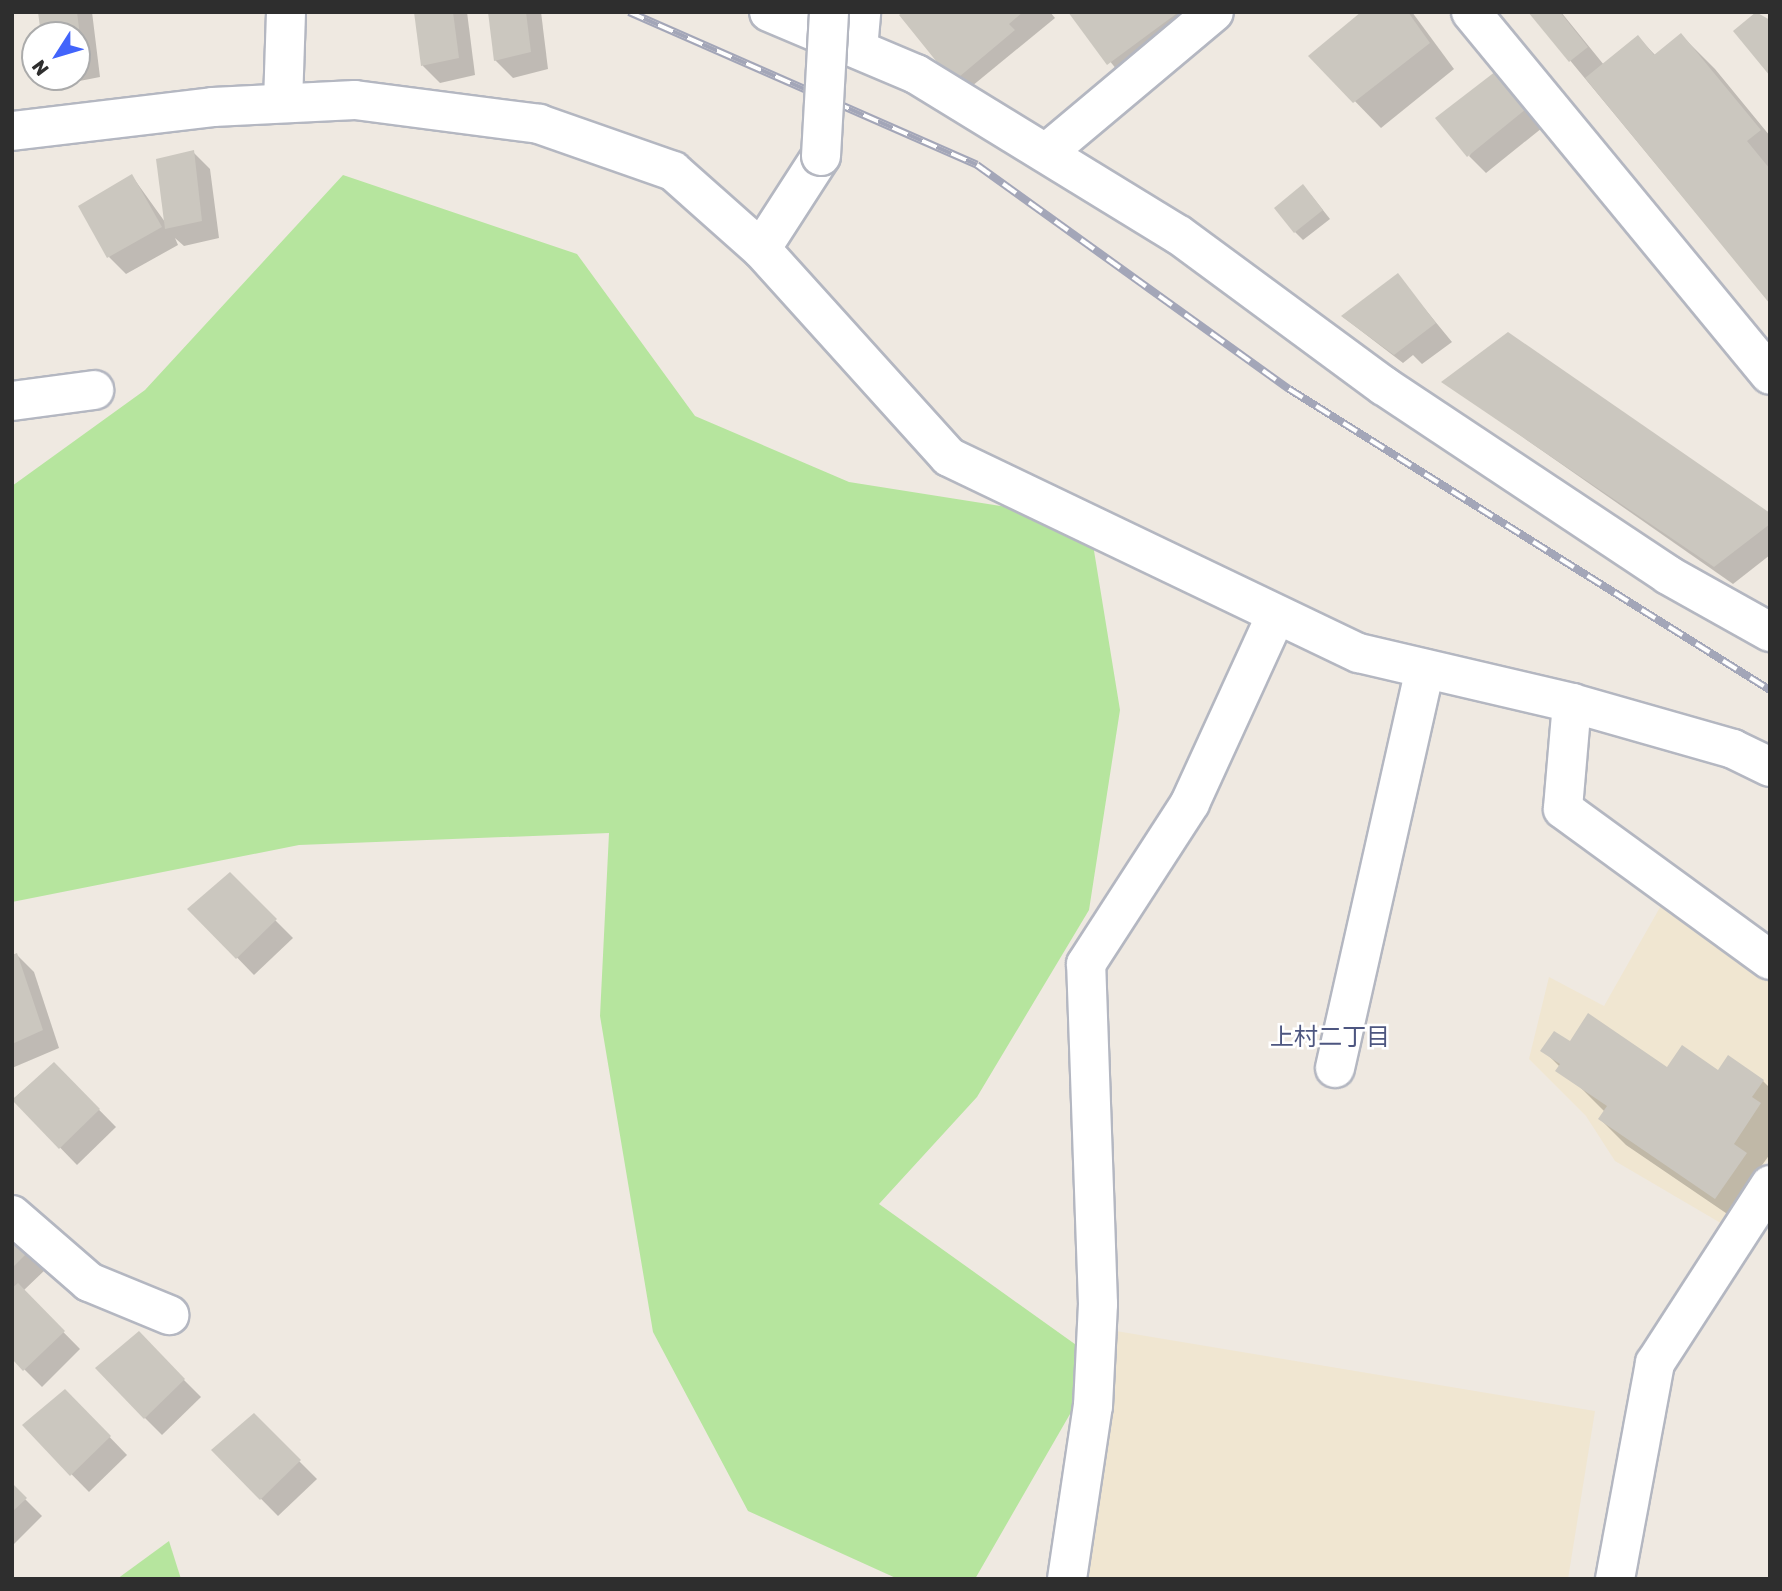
<!DOCTYPE html>
<meta charset="utf-8">
<style>
body{margin:0}
#map{position:relative;width:1782px;height:1591px;overflow:hidden;background:#efe9e1;font-family:Rubik,"Noto Sans JP",sans-serif}
div>[style]{position:absolute}
.education>*{inset:0;background:#f0e6d1}
.green>*{inset:0;background:#b6e59e}
.shadow>*{inset:0;background:#0003}
.building>*{inset:0;background:#cbc7bf}
.roads{filter:drop-shadow(2px 0 #b4b7c1) drop-shadow(-2px 0 #b4b7c1) drop-shadow(0 2px #b4b7c1) drop-shadow(0 -2px #b4b7c1)}
.minor>*{height:38px;margin:-19px;padding:0 19px;transform-origin:19px;border-radius:19px;background:#fff}
.tertiary>*{height:38px;margin:-19px;padding:0 19px;transform-origin:19px;border-radius:19px;background:#fff}
.rail>*{height:8px;margin-top:-4px;transform-origin:0;background:repeating-linear-gradient(90deg,#fff 0 16px,#a3a6b8 0 32px);box-sizing:border-box;border-block:2px solid #a3a6b8}
.bridges{filter:drop-shadow(2px 0 #b4b7c1) drop-shadow(-2px 0 #b4b7c1) drop-shadow(0 2px #b4b7c1) drop-shadow(0 -2px #b4b7c1)}
.tertiary-bridge>*{height:38px;margin:-19px;padding:0 19px;transform-origin:19px;border-radius:19px;background:#fff}
span{translate:-50% -50%;white-space:nowrap;text-align:center;line-height:1.15;-webkit-text-stroke:5px #fff;paint-order:stroke}
.neighbourhood-label{font-size:24px;color:#4d5680}
.frame{position:absolute;inset:0;border:14px solid #2e2e2e;pointer-events:none}
.north{position:absolute;left:21px;top:21px;width:70px;height:70px;box-sizing:border-box;background:#fff;border:2px solid #ababab;border-radius:50%;rotate:233deg;font-size:19px;font-weight:700;line-height:28px;text-align:center;color:#2e2e2e}
.north::after{content:'';display:block;margin:auto;width:24px;height:32px;background:#4264fb;clip-path:polygon(50% 0,100% 100%,50% 72%,0 100%)}
</style>
<div id="map">
<div class="education">
<div style="clip-path:polygon(1663px 902px,1770px 979px,1770px 1156px,1724px 1225px,1615px 1161px,1586px 1116px,1529px 1059px,1549px 977px,1604px 1006px)"></div>
<div style="clip-path:polygon(1116px 1331px,1595px 1411px,1568px 1579px,1082px 1579px)"></div>
</div>
<div class="green">
<div style="clip-path:polygon(343px 175px,577px 254px,695px 416px,849px 482px,1089px 520px,1120px 710px,1089px 910px,977px 1097px,879px 1204px,1100px 1362px,975px 1579px,898px 1579px,748px 1511px,653px 1332px,600px 1016px,609px 833px,299px 845px,12px 902px,12px 486px,145px 390px)"></div>
<div style="clip-path:polygon(169px 1541px,181px 1579px,117px 1579px)"></div>
</div>
<div class="shadow">
<div style="clip-path:polygon(40px 12px,92px 12px,100px 77px,64px 84px,57px 77px,77px 77px,77px 63px,91px 56px,77px 59px,77px 35px,43px 35px)"></div>
<div style="clip-path:polygon(416px 12px,467px 12px,475px 75px,440px 83px,423px 66px)"></div>
<div style="clip-path:polygon(489px 12px,541px 12px,548px 69px,513px 78px,495px 60px)"></div>
<div style="clip-path:polygon(905px 12px,1050px 12px,1055px 18px,966px 91px)"></div>
<div style="clip-path:polygon(1070px 12px,1177px 12px,1192px 32px,1126px 81px)"></div>
<div style="clip-path:polygon(1363px 12px,1412px 12px,1454px 69px,1381px 128px,1311px 56px)"></div>
<div style="clip-path:polygon(1530px 12px,1561px 12px,1604px 65px,1638px 37px,1656px 56px,1681px 35px,1715px 69px,1770px 136px,1770px 302px)"></div>
<div style="clip-path:polygon(1517px 88px,1547px 124px,1486px 173px,1469px 156px)"></div>
<div style="clip-path:polygon(193px 152px,210px 169px,219px 238px,184px 246px,175px 238px,178px 245px,126px 274px,109px 257px,132px 176px,165px 222px)"></div>
<div style="clip-path:polygon(1311px 195px,1330px 219px,1303px 240px,1295px 232px)"></div>
<div style="clip-path:polygon(1397px 275px,1452px 342px,1422px 364px,1413px 355px,1403px 363px,1343px 317px)"></div>
<div style="clip-path:polygon(1444px 382px,1770px 515px,1770px 555px,1733px 584px)"></div>
<div style="clip-path:polygon(230px 875px,293px 938px,254px 975px,190px 909px)"></div>
<div style="clip-path:polygon(17px 955px,34px 972px,59px 1048px,12px 1068px)"></div>
<div style="clip-path:polygon(1570px 1044px,1667px 1069px,1763px 1081px,1770px 1088px,1770px 1154px,1760px 1168px,1770px 1178px,1742px 1224px,1626px 1145px,1600px 1119px,1605px 1112px,1543px 1050px)"></div>
<div style="clip-path:polygon(54px 1064px,116px 1127px,77px 1165px,13px 1099px)"></div>
<div style="clip-path:polygon(12px 1235px,46px 1269px,23px 1291px,80px 1349px,42px 1387px,12px 1357px)"></div>
<div style="clip-path:polygon(138px 1334px,201px 1397px,162px 1435px,145px 1418px)"></div>
<div style="clip-path:polygon(65px 1391px,127px 1455px,89px 1492px,24px 1426px)"></div>
<div style="clip-path:polygon(254px 1416px,317px 1479px,278px 1516px,213px 1450px)"></div>
<div style="clip-path:polygon(12px 1486px,42px 1516px,12px 1546px)"></div>
</div>
<div class="building">
<div style="clip-path:polygon(38px 12px,77px 12px,83px 59px,77px 61px,77px 35px,41px 35px)"></div>
<div style="clip-path:polygon(414px 12px,453px 12px,459px 58px,421px 66px)"></div>
<div style="clip-path:polygon(488px 12px,526px 12px,531px 52px,494px 61px)"></div>
<div style="clip-path:polygon(903px 12px,1023px 12px,1009px 24px,1015px 30px,953px 82px,899px 15px)"></div>
<div style="clip-path:polygon(1068px 12px,1174px 12px,1176px 14px,1107px 65px)"></div>
<div style="clip-path:polygon(1361px 12px,1408px 12px,1430px 43px,1353px 103px,1308px 56px)"></div>
<div style="clip-path:polygon(1528px 12px,1560px 12px,1588px 47px,1569px 62px)"></div>
<div style="clip-path:polygon(1756px 12px,1770px 20px,1770px 76px,1733px 31px)"></div>
<div style="clip-path:polygon(1681px 33px,1761px 130px,1747px 141px,1770px 169px,1770px 304px,1585px 78px,1638px 35px,1654px 55px)"></div>
<div style="clip-path:polygon(1500px 68px,1531px 105px,1467px 157px,1435px 118px)"></div>
<div style="clip-path:polygon(194px 150px,202px 221px,165px 229px,156px 159px)"></div>
<div style="clip-path:polygon(132px 174px,162px 227px,107px 258px,78px 206px)"></div>
<div style="clip-path:polygon(1303px 184px,1323px 210px,1294px 233px,1274px 208px)"></div>
<div style="clip-path:polygon(1398px 273px,1436px 323px,1394px 355px,1341px 316px)"></div>
<div style="clip-path:polygon(1508px 332px,1770px 513px,1770px 524px,1714px 567px,1441px 382px)"></div>
<div style="clip-path:polygon(230px 872px,277px 919px,236px 959px,187px 909px)"></div>
<div style="clip-path:polygon(17px 953px,43px 1030px,12px 1044px,12px 955px)"></div>
<div style="clip-path:polygon(1588px 1013px,1667px 1067px,1682px 1045px,1718px 1070px,1728px 1055px,1764px 1080px,1752px 1097px,1761px 1103px,1734px 1144px,1747px 1153px,1715px 1199px,1598px 1119px,1607px 1106px,1555px 1071px,1560px 1064px,1540px 1051px,1554px 1031px,1570px 1041px)"></div>
<div style="clip-path:polygon(54px 1062px,100px 1109px,59px 1149px,12px 1100px)"></div>
<div style="clip-path:polygon(12px 1232px,30px 1250px,12px 1268px)"></div>
<div style="clip-path:polygon(18px 1283px,65px 1331px,23px 1371px,12px 1359px,12px 1288px)"></div>
<div style="clip-path:polygon(139px 1331px,185px 1379px,144px 1419px,95px 1368px)"></div>
<div style="clip-path:polygon(65px 1389px,111px 1436px,70px 1476px,22px 1425px)"></div>
<div style="clip-path:polygon(254px 1413px,301px 1460px,260px 1500px,211px 1450px)"></div>
<div style="clip-path:polygon(12px 1483px,27px 1498px,12px 1512px)"></div>
</div>
<div class="roads">
<div class="minor">
<div style="left:769px;top:12px;width:160px;rotate:22.9deg"></div>
<div style="left:916px;top:74px;width:308px;rotate:31.5deg"></div>
<div style="left:1179px;top:235px;width:255px;rotate:36.4deg"></div>
<div style="left:1384px;top:386px;width:341px;rotate:33.6deg"></div>
<div style="left:1668px;top:575px;width:117px;rotate:29.2deg"></div>
<div style="left:1471px;top:12px;width:470px;rotate:50.5deg"></div>
<div style="left:858px;top:49px;width:37px;rotate:-85deg"></div>
<div style="left:283px;top:103px;width:91px;rotate:-88.1deg"></div>
<div style="left:1046px;top:153px;width:219px;rotate:-40deg"></div>
<div style="left:12px;top:401px;width:83px;rotate:-7.6deg"></div>
<div style="left:1572px;top:703px;width:106px;rotate:94.9deg"></div>
<div style="left:1563px;top:809px;width:256px;rotate:36.1deg"></div>
<div style="left:1335px;top:1068px;width:409px;rotate:-77.3deg"></div>
<div style="left:12px;top:1215px;width:102px;rotate:41deg"></div>
<div style="left:89px;top:1282px;width:87px;rotate:22.4deg"></div>
<div style="left:1067px;top:1579px;width:175px;rotate:-81.5deg"></div>
<div style="left:1093px;top:1406px;width:102px;rotate:-87.2deg"></div>
<div style="left:1098px;top:1304px;width:340px;rotate:-92deg"></div>
<div style="left:1086px;top:964px;width:192px;rotate:-57.1deg"></div>
<div style="left:1190px;top:803px;width:207px;rotate:-65.4deg"></div>
<div style="left:1615px;top:1579px;width:220px;rotate:-79.5deg"></div>
<div style="left:1655px;top:1363px;width:212px;rotate:-57.1deg"></div>
</div>
<div class="tertiary">
<div style="left:12px;top:131px;width:202px;rotate:-6.8deg"></div>
<div style="left:213px;top:107px;width:142px;rotate:-2.8deg"></div>
<div style="left:355px;top:100px;width:186px;rotate:7.4deg"></div>
<div style="left:539px;top:124px;width:142px;rotate:19.3deg"></div>
<div style="left:673px;top:171px;width:118px;rotate:41.6deg"></div>
<div style="left:761px;top:249px;width:280px;rotate:47.9deg"></div>
<div style="left:949px;top:457px;width:454px;rotate:25.6deg"></div>
<div style="left:1359px;top:653px;width:219px;rotate:13.2deg"></div>
<div style="left:1572px;top:703px;width:167px;rotate:15.9deg"></div>
<div style="left:1733px;top:749px;width:41px;rotate:25.9deg"></div>
<div style="left:761px;top:249px;width:111px;rotate:-57.2deg"></div>
</div>
</div>
<div class="rail">
<div style="left:629px;top:12px;width:380px;rotate:23.7deg"></div>
<div style="left:977px;top:165px;width:384px;rotate:35.7deg"></div>
<div style="left:1289px;top:389px;width:567px;rotate:32.04deg"></div>
</div>
<div class="bridges">
<div class="tertiary-bridge">
<div style="left:821px;top:156px;width:144px;rotate:-86.8deg"></div>
</div>
</div>
<div class="neighbourhood-label">
<span style="left:1330px;top:1038px">上村二丁目</span>
</div>
<div class="frame"></div>
<div class="north">N</div>
</div>
